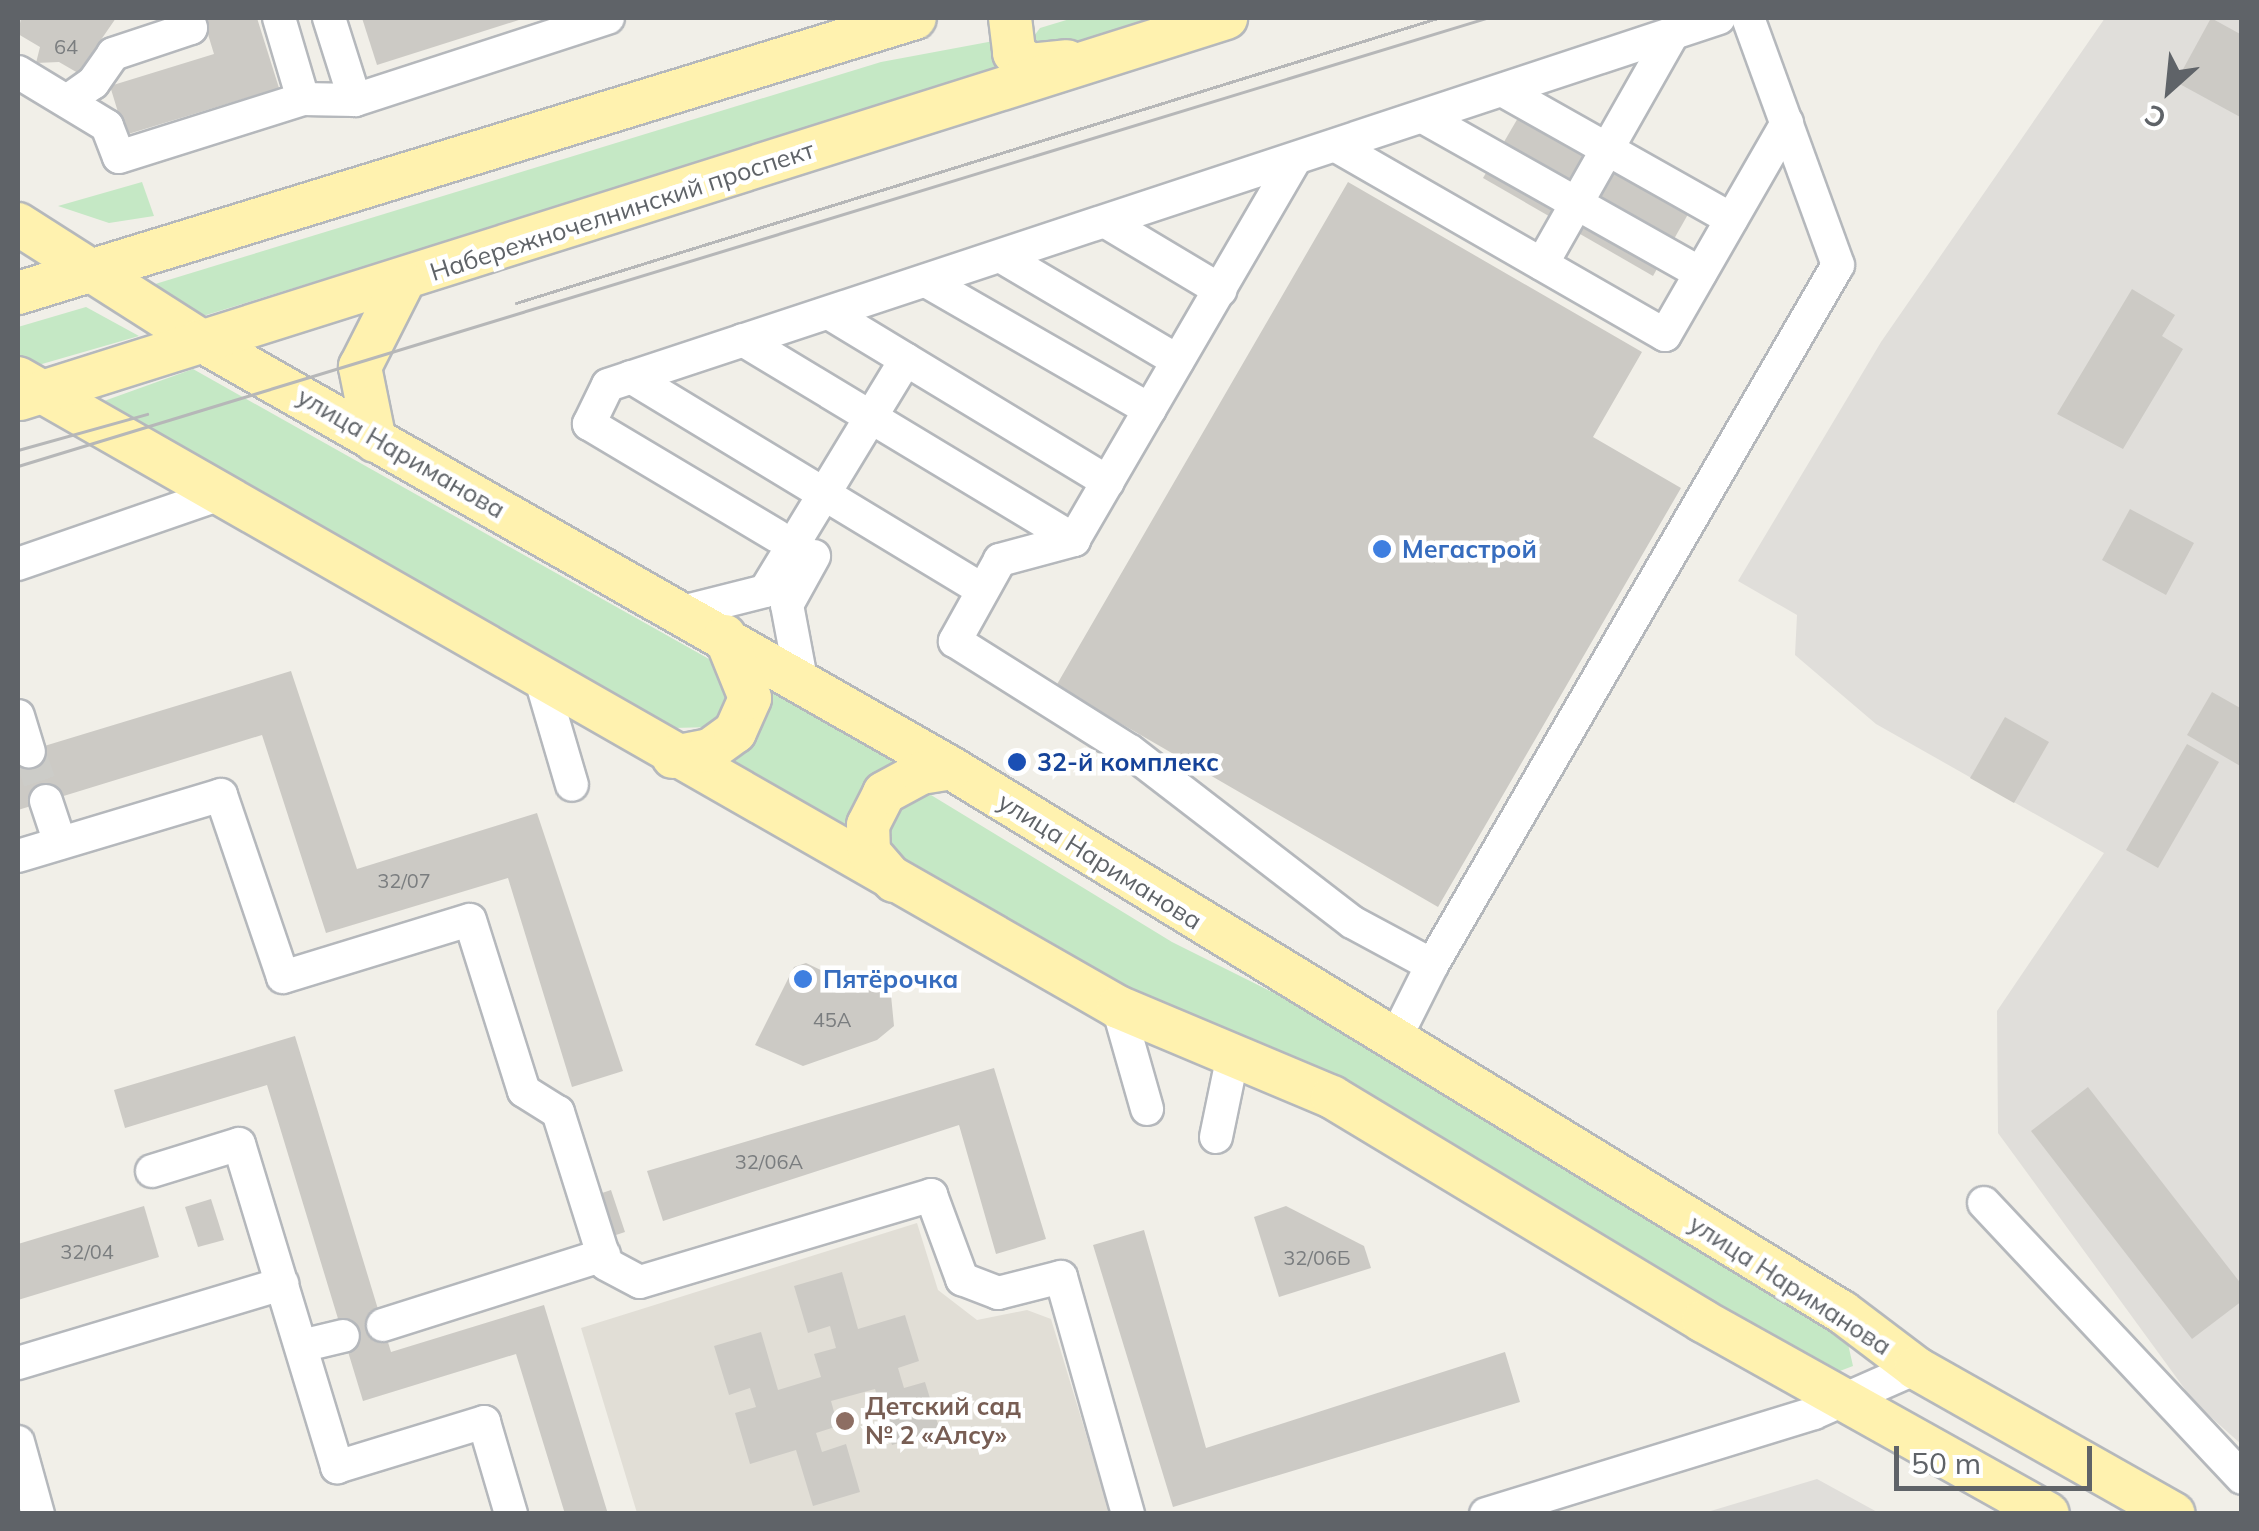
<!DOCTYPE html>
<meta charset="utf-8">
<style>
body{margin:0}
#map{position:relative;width:2259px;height:1531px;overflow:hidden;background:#f1efe8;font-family:Mulish,sans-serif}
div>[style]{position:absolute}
.industrial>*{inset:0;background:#e0deda}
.education>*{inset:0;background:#e1ded6}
.green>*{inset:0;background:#c5e8c5}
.building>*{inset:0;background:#cccac5}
.minor-tunnel>*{height:32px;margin-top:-16px;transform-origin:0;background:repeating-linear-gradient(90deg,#ccccc8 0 32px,transparent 0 48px)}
.roads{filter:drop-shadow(2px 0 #b5b8bc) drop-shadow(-2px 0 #b5b8bc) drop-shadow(0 2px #b5b8bc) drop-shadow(0 -2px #b5b8bc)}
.minor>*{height:32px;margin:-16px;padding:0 16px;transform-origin:16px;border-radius:16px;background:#fff}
.major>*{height:42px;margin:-21px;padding:0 21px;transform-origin:21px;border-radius:21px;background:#fff2af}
.tram>*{height:2.5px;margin:-1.25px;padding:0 1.25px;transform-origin:1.25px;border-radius:1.25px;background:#b6b7b8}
.dots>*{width:28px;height:28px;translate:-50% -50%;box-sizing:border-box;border:5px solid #fff;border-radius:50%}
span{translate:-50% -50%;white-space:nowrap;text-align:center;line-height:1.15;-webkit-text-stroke:9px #fff;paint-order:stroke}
.number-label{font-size:20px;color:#7a7d7f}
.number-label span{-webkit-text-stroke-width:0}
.street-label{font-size:25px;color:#5f6368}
.shop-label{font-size:25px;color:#366cbe;font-weight:700}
.left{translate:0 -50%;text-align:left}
.transit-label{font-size:25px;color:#164399;font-weight:700}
.education-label{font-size:25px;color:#785e54;font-weight:700}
.frame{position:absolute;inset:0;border:20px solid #5f6368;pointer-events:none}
.north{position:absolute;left:2119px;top:40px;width:100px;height:100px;-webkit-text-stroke:8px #fff;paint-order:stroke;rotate:207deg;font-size:28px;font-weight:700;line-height:40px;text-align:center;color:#5f6368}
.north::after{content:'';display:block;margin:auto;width:35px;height:45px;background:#5f6368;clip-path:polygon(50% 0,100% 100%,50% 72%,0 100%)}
.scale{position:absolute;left:1894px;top:1446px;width:198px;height:45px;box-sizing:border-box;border:5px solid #5f6368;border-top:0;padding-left:12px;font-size:30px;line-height:35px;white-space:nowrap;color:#5f6368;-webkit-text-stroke:8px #fff;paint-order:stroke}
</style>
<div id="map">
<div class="industrial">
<div style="clip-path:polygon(2105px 18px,2241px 18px,2241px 1444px,2195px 1403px,1998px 1133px,1997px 1011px,2104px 853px,1876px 724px,1795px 655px,1797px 615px,1738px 581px,1881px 342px)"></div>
<div style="clip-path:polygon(1817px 1479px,1879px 1513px,1703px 1513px,1704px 1513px)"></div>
</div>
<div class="education">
<div style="clip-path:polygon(917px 1223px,938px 1290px,977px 1320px,1027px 1310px,1051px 1319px,1110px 1513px,637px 1513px,581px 1328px)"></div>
</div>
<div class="green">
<div style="clip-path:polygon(1073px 18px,1174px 18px,1051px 55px,1031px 40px,1040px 28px)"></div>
<div style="clip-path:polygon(999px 40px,1008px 69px,203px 316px,152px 285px,881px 62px)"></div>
<div style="clip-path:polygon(142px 182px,154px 216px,109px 223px,58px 206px)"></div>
<div style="clip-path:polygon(86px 307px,139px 336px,35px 366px,18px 356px,18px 327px)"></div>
<div style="clip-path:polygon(193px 369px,725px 668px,727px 709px,713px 727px,673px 728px,104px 401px)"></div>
<div style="clip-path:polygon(757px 675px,904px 763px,871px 779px,852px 839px,716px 768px)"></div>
<div style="clip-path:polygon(931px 795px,1172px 942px,1320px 1016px,1846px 1335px,1853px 1366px,1832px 1374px,1387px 1110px,1104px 976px,888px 852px,881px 827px,895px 804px)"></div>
</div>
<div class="building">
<div style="clip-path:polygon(21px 18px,116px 18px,78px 73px,59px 62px,36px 63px,40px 47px,18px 34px)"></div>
<div style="clip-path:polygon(203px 18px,257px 18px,279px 88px,125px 135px,110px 86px,214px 54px)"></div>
<div style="clip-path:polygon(362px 18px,525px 18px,377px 65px)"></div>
<div style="clip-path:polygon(2211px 18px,2242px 35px,2242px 118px,2176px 82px)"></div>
<div style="clip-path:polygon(1522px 111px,1691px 209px,1653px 276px,1483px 178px)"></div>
<div style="clip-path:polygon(1348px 182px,1642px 352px,1593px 437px,1681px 488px,1438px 907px,1056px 686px)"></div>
<div style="clip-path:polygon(2132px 289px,2175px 315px,2162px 336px,2183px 349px,2123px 449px,2057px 414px)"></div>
<div style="clip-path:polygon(2130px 509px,2194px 543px,2166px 595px,2102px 560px)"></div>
<div style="clip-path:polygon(291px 671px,357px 869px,537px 813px,623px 1071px,572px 1087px,508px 878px,326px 933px,262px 735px,18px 810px,18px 754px)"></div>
<div style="clip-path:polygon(2212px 692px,2242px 709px,2242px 767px,2187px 735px)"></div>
<div style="clip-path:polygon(2005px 717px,2049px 742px,2014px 803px,1970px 778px)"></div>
<div style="clip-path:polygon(2187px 744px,2219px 762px,2158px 868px,2126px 850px)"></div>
<div style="clip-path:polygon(806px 963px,846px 982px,870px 974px,890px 985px,894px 1026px,877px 1040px,803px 1066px,755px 1045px,794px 967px)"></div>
<div style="clip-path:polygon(295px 1036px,391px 1352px,544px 1305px,608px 1514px,565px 1514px,516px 1354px,363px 1401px,267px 1085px,125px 1128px,114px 1090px)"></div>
<div style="clip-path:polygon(994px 1068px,1046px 1239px,996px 1254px,959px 1125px,663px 1221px,647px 1171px)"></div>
<div style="clip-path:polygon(2088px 1087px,2242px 1285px,2242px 1301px,2192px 1339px,2031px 1131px)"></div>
<div style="clip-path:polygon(611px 1190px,625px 1232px,604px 1239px,590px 1197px)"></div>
<div style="clip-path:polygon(211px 1199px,224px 1240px,198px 1247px,185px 1207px)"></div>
<div style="clip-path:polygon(144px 1206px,159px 1257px,18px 1300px,18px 1244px)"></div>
<div style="clip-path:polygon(1286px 1206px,1364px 1246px,1371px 1268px,1279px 1297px,1254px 1217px)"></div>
<div style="clip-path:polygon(1144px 1230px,1206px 1448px,1505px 1352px,1520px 1402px,1173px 1507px,1093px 1245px)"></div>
<div style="clip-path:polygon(842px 1272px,858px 1329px,905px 1315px,919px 1361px,898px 1368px,904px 1388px,925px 1382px,940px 1431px,892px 1445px,875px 1389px,831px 1401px,838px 1426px,816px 1433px,822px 1452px,846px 1444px,860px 1492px,813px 1506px,796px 1450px,750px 1464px,735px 1413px,756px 1407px,750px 1388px,729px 1395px,714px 1346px,761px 1332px,778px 1390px,821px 1377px,814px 1354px,836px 1348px,830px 1326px,808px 1333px,794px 1286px)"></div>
</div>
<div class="minor-tunnel">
<div style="left:29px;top:751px;width:53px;rotate:71.2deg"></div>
</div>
<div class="roads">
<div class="minor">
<div style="left:279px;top:18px;width:84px;rotate:73.5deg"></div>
<div style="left:329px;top:18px;width:86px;rotate:72.4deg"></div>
<div style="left:18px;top:72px;width:104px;rotate:31.2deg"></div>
<div style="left:107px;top:126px;width:33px;rotate:69deg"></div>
<div style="left:119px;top:157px;width:193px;rotate:-17.5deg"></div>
<div style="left:303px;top:99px;width:52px;rotate:1.1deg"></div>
<div style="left:355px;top:100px;width:266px;rotate:-18deg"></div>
<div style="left:1504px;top:91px;width:261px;rotate:29.4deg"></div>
<div style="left:67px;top:101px;width:32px;rotate:-35deg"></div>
<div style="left:93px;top:83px;width:35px;rotate:-55deg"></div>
<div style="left:113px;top:54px;width:82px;rotate:-18.4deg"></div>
<div style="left:191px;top:28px;width:10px;rotate:-107deg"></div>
<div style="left:1425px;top:118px;width:316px;rotate:29.4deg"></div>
<div style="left:1338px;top:147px;width:377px;rotate:29.9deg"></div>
<div style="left:1665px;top:335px;width:245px;rotate:-60.1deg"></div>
<div style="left:1293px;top:163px;width:436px;rotate:120.2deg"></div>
<div style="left:1074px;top:540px;width:77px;rotate:164.9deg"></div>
<div style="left:1000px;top:560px;width:93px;rotate:119.1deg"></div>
<div style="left:955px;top:641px;width:207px;rotate:32.2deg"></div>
<div style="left:1130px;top:751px;width:280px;rotate:37.6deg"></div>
<div style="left:1352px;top:922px;width:91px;rotate:28.3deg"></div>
<div style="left:1432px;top:965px;width:87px;rotate:116.6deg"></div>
<div style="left:1108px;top:223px;width:131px;rotate:30.9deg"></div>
<div style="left:1002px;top:257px;width:204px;rotate:30.6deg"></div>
<div style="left:1542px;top:264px;width:266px;rotate:-60.4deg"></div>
<div style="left:926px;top:281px;width:258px;rotate:29.9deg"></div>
<div style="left:829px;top:313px;width:326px;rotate:31.2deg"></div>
<div style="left:743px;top:340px;width:387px;rotate:31.1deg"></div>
<div style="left:631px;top:377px;width:411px;rotate:31.2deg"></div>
<div style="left:777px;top:536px;width:219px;rotate:-149.2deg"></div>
<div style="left:589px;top:424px;width:43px;rotate:-64deg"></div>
<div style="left:608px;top:385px;width:1170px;rotate:-18.28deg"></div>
<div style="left:18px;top:564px;width:207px;rotate:-19.1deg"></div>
<div style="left:682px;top:612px;width:86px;rotate:-14.2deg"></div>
<div style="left:765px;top:591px;width:271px;rotate:-58.7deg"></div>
<div style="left:801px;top:679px;width:75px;rotate:-100.7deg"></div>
<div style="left:787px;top:605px;width:56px;rotate:-61.1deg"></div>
<div style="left:542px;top:683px;width:106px;rotate:73.6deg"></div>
<div style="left:18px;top:716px;width:37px;rotate:73deg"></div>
<div style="left:46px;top:801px;width:44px;rotate:71.6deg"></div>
<div style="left:18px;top:856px;width:212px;rotate:-16.7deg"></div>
<div style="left:221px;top:795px;width:192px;rotate:71.2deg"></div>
<div style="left:283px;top:977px;width:195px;rotate:-17deg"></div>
<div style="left:470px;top:920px;width:179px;rotate:72.5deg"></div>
<div style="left:524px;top:1091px;width:40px;rotate:32deg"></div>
<div style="left:558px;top:1112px;width:159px;rotate:72.5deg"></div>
<div style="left:606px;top:1264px;width:38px;rotate:28deg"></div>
<div style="left:640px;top:1282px;width:304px;rotate:-16.6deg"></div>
<div style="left:931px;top:1195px;width:90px;rotate:69.7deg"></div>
<div style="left:962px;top:1279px;width:39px;rotate:21deg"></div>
<div style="left:998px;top:1293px;width:65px;rotate:-14.3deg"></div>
<div style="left:1061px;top:1277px;width:246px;rotate:74.2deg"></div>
<div style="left:1432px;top:965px;width:809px;rotate:-59.89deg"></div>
<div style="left:1838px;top:265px;width:263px;rotate:-110deg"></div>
<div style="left:1118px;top:1007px;width:106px;rotate:74.1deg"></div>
<div style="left:1216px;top:1137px;width:84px;rotate:-78.3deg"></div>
<div style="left:152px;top:1171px;width:91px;rotate:-17.2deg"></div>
<div style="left:239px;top:1144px;width:338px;rotate:73.1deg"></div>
<div style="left:337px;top:1467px;width:154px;rotate:-17deg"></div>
<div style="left:484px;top:1422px;width:96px;rotate:73.6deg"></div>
<div style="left:1984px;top:1203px;width:377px;rotate:46.8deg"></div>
<div style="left:383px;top:1325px;width:232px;rotate:-17.6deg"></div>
<div style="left:301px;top:1346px;width:43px;rotate:-13.4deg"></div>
<div style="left:18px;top:1363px;width:276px;rotate:-16.7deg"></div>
<div style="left:18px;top:1442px;width:75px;rotate:74.5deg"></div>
<div style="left:1486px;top:1514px;width:343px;rotate:-17.1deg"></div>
<div style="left:1814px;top:1413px;width:111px;rotate:-23.8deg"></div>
</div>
<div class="major">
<div style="left:1010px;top:18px;width:35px;rotate:83deg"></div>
<div style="left:1014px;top:53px;width:20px;rotate:37deg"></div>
<div style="left:1030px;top:65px;width:37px;rotate:-6deg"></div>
<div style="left:18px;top:224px;width:216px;rotate:32.5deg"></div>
<div style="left:200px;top:340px;width:864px;rotate:29.68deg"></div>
<div style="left:951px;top:768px;width:1044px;rotate:31.41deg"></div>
<div style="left:1842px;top:1312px;width:93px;rotate:37.1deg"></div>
<div style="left:1916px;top:1368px;width:296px;rotate:29.5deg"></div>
<div style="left:18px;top:293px;width:938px;rotate:-17.04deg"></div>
<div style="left:18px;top:378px;width:1267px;rotate:29.76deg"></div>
<div style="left:1118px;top:1007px;width:232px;rotate:22.8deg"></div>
<div style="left:1332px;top:1097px;width:433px;rotate:31.1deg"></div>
<div style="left:1703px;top:1321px;width:395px;rotate:29.2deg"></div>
<div style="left:20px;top:399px;width:1265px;rotate:-17.53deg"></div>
<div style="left:375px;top:441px;width:76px;rotate:-101.5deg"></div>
<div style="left:360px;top:367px;width:95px;rotate:-63.2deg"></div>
<div style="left:673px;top:757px;width:38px;rotate:-11deg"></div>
<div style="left:710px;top:750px;width:31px;rotate:-36deg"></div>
<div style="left:735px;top:732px;width:37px;rotate:-66deg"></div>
<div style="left:750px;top:698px;width:67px;rotate:-112deg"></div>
<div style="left:894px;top:881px;width:38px;rotate:-131deg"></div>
<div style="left:869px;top:852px;width:27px;rotate:-92deg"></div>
<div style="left:868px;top:825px;width:36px;rotate:-63deg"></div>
<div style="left:884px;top:793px;width:42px;rotate:-28.4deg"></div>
<div style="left:921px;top:773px;width:30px;rotate:-9deg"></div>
</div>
</div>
<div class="tram">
<div style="left:516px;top:303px;width:965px;rotate:-17.18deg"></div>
<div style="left:18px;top:450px;width:134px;rotate:-15.6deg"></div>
<div style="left:18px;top:466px;width:1535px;rotate:-16.97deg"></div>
</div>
<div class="dots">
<div style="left:1382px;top:549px;background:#3f7fe0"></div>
<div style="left:1017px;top:762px;background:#1a4fb4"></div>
<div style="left:803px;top:979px;background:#3f7fe0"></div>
<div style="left:845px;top:1421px;background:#8d6e63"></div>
</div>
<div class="number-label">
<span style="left:66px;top:46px">64</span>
<span style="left:404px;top:880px">32/07</span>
<span style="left:832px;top:1019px">45А</span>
<span style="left:769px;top:1161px">32/06А</span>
<span style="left:87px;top:1251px">32/04</span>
<span style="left:1317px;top:1257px">32/06Б</span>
</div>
<div class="street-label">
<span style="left:622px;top:211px;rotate:-18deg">Набережночелнинский проспект</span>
<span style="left:401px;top:453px;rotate:30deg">улица Нариманова</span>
<span style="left:1100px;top:861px;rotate:32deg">улица Нариманова</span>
<span style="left:1790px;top:1285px;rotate:33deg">улица Нариманова</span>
</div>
<div class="shop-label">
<span class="left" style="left:1402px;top:549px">Мегастрой</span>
<span class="left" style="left:823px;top:979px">Пятёрочка</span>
</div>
<div class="transit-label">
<span class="left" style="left:1037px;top:762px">32-й комплекс</span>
</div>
<div class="education-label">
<span class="left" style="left:865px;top:1421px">Детский сад<br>№ 2 «Алсу»</span>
</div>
<div class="frame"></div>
<div class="north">С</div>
<div class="scale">50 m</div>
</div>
